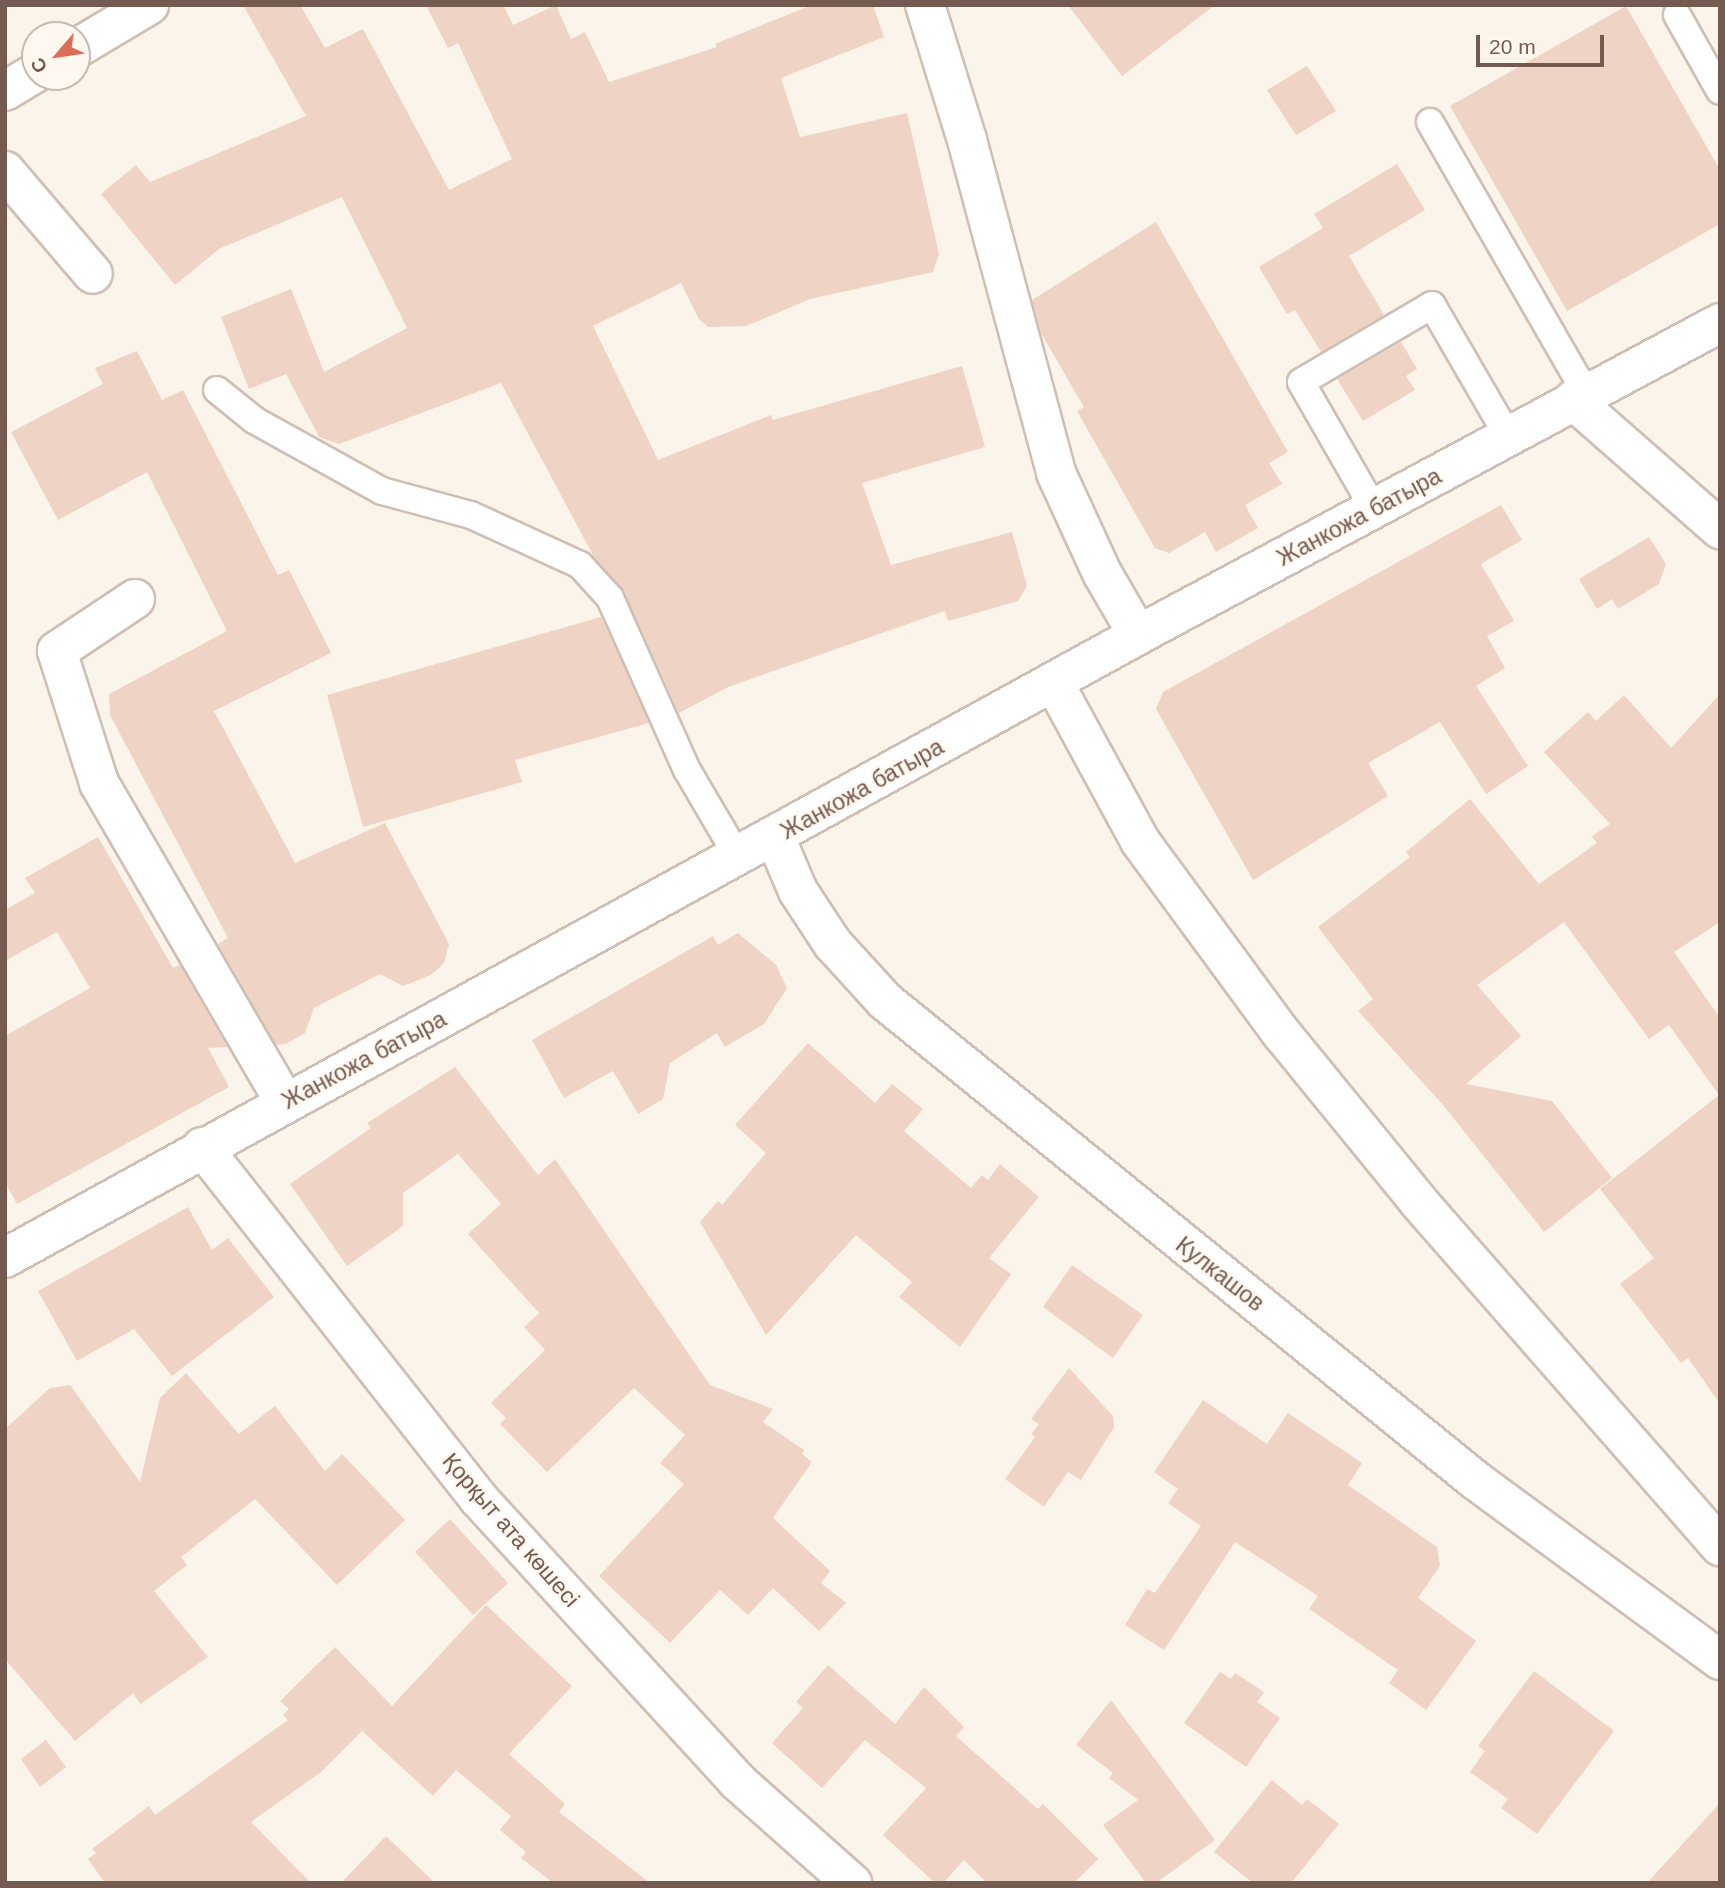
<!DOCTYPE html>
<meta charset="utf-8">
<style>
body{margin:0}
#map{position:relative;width:1725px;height:1888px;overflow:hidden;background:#fbf4ea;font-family:Arial,sans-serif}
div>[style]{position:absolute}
.building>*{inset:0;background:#efd3c4}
.roads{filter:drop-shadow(2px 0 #cfbeb3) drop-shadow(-2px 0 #cfbeb3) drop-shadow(0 2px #cfbeb3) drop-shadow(0 -2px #cfbeb3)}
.service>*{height:26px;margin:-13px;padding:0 13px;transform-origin:13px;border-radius:13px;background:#fff}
.minor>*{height:38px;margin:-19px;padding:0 19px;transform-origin:19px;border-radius:19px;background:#fff}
span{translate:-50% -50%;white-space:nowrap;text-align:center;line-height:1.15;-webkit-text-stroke:5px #fef8f1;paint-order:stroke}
.street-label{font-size:23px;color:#755a4f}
.frame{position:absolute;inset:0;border:7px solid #755a4f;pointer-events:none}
.north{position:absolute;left:21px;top:21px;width:70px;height:70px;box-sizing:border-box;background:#fef8f1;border:2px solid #c7b9b0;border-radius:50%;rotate:241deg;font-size:19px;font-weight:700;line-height:28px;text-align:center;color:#755a4f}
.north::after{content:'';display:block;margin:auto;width:24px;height:32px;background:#dd6f58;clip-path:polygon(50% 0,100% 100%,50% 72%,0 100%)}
.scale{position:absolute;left:1476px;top:35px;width:128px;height:32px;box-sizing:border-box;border:4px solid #755a4f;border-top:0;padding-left:9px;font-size:21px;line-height:24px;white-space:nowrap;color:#755a4f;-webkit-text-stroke:5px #fef8f1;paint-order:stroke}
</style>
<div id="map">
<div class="building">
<div style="clip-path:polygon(243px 5px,300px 5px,325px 48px,363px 29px,449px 190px,512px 159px,458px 43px,448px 48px,426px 5px,503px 5px,513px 25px,556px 5px,571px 39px,585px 32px,609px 82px,717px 47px,715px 44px,812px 5px,873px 5px,884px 37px,781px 78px,800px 137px,907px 113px,939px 254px,933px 272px,810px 299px,746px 326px,708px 327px,699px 319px,681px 283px,593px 326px,658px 460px,771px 415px,773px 420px,962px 366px,985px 447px,862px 483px,891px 565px,1012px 532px,1027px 586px,1018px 601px,948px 621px,945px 611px,728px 687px,679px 713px,624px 592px,594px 557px,501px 383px,339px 444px,319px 437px,286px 374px,249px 389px,221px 317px,291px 289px,324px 372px,407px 328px,342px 197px,219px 249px,175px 285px,101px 194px,136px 165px,150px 182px,306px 116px)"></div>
<div style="clip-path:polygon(1068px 5px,1215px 5px,1122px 76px)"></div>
<div style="clip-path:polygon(1626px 6px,1720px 170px,1720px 224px,1567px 311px,1450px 106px)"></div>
<div style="clip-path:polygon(1307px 66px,1336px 111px,1296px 135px,1267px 90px)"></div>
<div style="clip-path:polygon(1397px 164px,1425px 210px,1349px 256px,1384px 315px,1321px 352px,1295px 310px,1287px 314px,1259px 267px,1323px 228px,1314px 214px)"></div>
<div style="clip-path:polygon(1156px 222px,1288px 452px,1269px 463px,1282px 484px,1245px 505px,1258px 528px,1216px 552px,1205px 532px,1169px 553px,1155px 548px,1077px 411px,1084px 407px,1041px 333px,1032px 300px)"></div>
<div style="clip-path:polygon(1401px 342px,1417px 369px,1406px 376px,1415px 390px,1363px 421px,1337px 379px)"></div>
<div style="clip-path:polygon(137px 351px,162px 400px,183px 390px,278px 575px,289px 570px,331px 653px,214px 711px,295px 863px,385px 823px,449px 944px,444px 963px,431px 975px,403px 986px,380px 974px,314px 1008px,305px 1033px,286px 1044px,276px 1045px,218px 944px,228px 938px,110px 715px,109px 694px,227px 631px,147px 472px,58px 520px,11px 432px,103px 384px,95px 368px)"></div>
<div style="clip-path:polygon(1501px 505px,1522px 540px,1481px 564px,1514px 621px,1487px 636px,1505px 668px,1476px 686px,1528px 766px,1486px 794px,1440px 722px,1368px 763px,1388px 796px,1253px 880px,1156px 709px,1163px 692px)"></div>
<div style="clip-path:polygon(1649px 537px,1666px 564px,1659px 584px,1618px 609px,1612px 599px,1597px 609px,1579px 579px)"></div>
<div style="clip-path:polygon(601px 617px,649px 723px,515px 760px,522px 782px,363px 827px,327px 695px)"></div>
<div style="clip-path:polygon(1720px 694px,1720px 922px,1674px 952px,1720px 1018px,1720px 1404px,1688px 1358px,1681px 1363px,1620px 1284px,1654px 1258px,1600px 1189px,1719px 1095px,1669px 1025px,1649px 1039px,1564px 922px,1477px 985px,1521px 1036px,1466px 1084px,1552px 1101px,1612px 1178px,1544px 1232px,1443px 1105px,1358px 1011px,1373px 999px,1318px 927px,1410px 857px,1406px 852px,1470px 799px,1539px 884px,1597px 843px,1592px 836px,1610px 824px,1544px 752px,1588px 712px,1596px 721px,1624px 695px,1671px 748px)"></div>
<div style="clip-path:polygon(98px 837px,173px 968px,180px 965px,227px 1047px,208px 1048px,229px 1087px,17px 1204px,5px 1182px,5px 1036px,90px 988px,57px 932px,5px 961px,5px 910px,35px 893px,25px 878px)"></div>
<div style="clip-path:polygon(738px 933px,776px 965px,787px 988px,764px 1024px,725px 1047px,717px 1033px,670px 1063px,663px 1099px,638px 1114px,613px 1071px,564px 1098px,532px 1040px,713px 936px,718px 945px)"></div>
<div style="clip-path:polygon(808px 1043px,875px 1103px,892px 1084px,923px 1109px,904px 1131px,971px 1188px,982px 1175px,988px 1180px,1000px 1164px,1039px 1197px,989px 1258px,1011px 1274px,960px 1347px,899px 1297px,912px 1282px,856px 1235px,766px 1335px,700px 1222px,718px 1201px,722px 1205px,766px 1153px,735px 1125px)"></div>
<div style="clip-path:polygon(455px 1067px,538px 1175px,555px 1159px,710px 1385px,773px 1409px,763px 1422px,804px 1450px,802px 1454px,812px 1462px,773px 1518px,830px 1571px,821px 1583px,846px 1603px,819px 1631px,773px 1588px,748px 1615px,720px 1590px,670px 1643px,599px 1576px,684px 1484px,660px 1463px,685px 1435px,634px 1388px,547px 1472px,500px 1424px,506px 1418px,491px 1403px,545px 1350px,524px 1327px,539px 1313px,468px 1234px,501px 1204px,458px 1154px,403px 1193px,403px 1226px,347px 1266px,290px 1184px,371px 1128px,367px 1123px)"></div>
<div style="clip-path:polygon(188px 1207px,212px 1250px,228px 1238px,274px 1297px,172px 1376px,134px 1329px,77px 1361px,38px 1291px)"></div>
<div style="clip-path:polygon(1072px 1265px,1143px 1315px,1113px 1358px,1043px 1307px)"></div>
<div style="clip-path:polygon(1069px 1368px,1113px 1416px,1114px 1427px,1081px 1480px,1068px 1472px,1044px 1507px,1005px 1479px,1035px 1437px,1031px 1434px,1039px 1424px,1031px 1419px)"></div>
<div style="clip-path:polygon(186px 1373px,239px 1434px,275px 1406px,325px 1471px,342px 1454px,405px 1520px,337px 1585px,255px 1499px,181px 1557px,187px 1565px,154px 1591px,208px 1657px,140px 1704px,133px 1693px,75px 1741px,5px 1659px,5px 1429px,50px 1388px,70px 1385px,140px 1482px,160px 1398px)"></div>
<div style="clip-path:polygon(1203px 1400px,1267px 1444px,1288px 1413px,1362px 1463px,1348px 1485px,1437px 1547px,1440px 1566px,1418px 1598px,1476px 1641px,1426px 1710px,1389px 1683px,1398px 1670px,1309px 1609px,1318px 1596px,1235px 1542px,1164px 1650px,1125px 1625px,1147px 1589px,1155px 1593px,1201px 1526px,1168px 1503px,1178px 1489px,1154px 1472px)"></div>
<div style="clip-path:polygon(450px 1519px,508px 1583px,473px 1615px,415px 1552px)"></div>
<div style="clip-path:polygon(486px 1605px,572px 1686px,509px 1754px,565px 1804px,559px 1812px,650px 1883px,553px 1883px,521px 1858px,526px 1852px,500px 1830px,511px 1816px,456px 1770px,433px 1796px,362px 1731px,321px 1772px,251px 1822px,311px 1883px,105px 1883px,88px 1859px,96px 1853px,92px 1849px,149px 1806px,155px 1815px,288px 1720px,283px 1715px,289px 1709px,280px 1701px,335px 1647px,392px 1706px)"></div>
<div style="clip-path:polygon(828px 1665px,895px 1724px,924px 1687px,964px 1727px,956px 1736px,1038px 1809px,1043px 1804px,1098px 1859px,1074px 1883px,987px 1883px,964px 1860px,943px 1883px,935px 1883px,883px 1835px,926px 1788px,865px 1740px,822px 1788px,772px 1743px,803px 1708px,796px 1702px)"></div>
<div style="clip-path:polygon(1534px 1671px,1614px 1731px,1537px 1834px,1501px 1808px,1508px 1799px,1470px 1772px,1485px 1751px,1478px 1746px)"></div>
<div style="clip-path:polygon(1220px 1672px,1231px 1679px,1235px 1673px,1264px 1692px,1257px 1702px,1280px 1718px,1246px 1767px,1184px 1723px)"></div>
<div style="clip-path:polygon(1111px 1700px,1215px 1840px,1156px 1883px,1146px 1883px,1103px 1825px,1138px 1800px,1109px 1778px,1113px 1773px,1076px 1745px)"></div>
<div style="clip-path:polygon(46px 1740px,66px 1767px,40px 1787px,21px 1759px)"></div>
<div style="clip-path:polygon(1272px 1780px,1302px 1805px,1307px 1799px,1339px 1824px,1291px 1883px,1253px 1883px,1214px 1852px)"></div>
<div style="clip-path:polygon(1720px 1803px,1720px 1883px,1647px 1883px)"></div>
<div style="clip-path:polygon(386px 1836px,435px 1883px,341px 1883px)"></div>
</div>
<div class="roads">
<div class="service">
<div style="left:1677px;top:15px;width:87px;rotate:60.5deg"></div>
<div style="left:1430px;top:122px;width:313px;rotate:60.1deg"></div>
<div style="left:217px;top:390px;width:48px;rotate:39deg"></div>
<div style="left:254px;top:420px;width:146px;rotate:29deg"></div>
<div style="left:382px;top:491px;width:92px;rotate:15.1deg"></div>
<div style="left:471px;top:515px;width:120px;rotate:24.6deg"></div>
<div style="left:580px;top:565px;width:45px;rotate:47.7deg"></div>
<div style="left:610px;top:598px;width:188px;rotate:65.9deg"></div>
<div style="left:687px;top:770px;width:101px;rotate:59.6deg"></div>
<div style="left:1374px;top:509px;width:146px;rotate:-119.9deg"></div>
<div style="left:1301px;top:382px;width:152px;rotate:-30.4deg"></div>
<div style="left:1432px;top:305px;width:151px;rotate:59.9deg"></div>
</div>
<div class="minor">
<div style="left:925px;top:5px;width:141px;rotate:72.7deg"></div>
<div style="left:967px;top:140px;width:345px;rotate:75deg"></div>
<div style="left:1056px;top:473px;width:110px;rotate:65.3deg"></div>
<div style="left:1102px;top:573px;width:72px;rotate:59.9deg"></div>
<div style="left:77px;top:48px;width:84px;rotate:-30.8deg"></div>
<div style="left:5px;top:91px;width:35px;rotate:-31deg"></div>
<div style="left:5px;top:171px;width:135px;rotate:49.5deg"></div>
<div style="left:1573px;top:400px;width:196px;rotate:41.3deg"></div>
<div style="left:135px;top:599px;width:94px;rotate:146.3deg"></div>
<div style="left:57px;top:651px;width:139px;rotate:72.3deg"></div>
<div style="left:99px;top:783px;width:370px;rotate:59.8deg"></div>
<div style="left:1054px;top:683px;width:180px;rotate:61.4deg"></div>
<div style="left:1140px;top:841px;width:240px;rotate:53.7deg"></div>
<div style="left:1282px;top:1034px;width:215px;rotate:50.8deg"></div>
<div style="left:1418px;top:1201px;width:459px;rotate:48.8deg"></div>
<div style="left:775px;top:837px;width:59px;rotate:66.9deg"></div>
<div style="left:798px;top:891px;width:64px;rotate:56.6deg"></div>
<div style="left:833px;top:944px;width:77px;rotate:47.6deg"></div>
<div style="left:885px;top:1001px;width:760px;rotate:39.07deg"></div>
<div style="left:1475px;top:1480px;width:304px;rotate:36.3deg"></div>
<div style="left:202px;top:1147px;width:447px;rotate:51.8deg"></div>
<div style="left:478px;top:1498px;width:384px;rotate:47.5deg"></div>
<div style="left:737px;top:1781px;width:154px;rotate:41.6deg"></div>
<div style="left:5px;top:1258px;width:1293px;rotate:-28.8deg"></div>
<div style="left:1138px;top:635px;width:660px;rotate:-28.19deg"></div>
</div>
</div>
<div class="street-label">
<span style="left:1359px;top:517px;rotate:-28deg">Жанкожа батыра</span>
<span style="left:862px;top:789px;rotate:-29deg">Жанкожа батыра</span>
<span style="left:364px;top:1060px;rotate:-28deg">Жанкожа батыра</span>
<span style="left:1220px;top:1274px;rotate:38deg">Кулкашов</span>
<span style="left:511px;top:1530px;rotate:49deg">Қорқыт ата көшесі</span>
</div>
<div class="frame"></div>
<div class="north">С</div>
<div class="scale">20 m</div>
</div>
